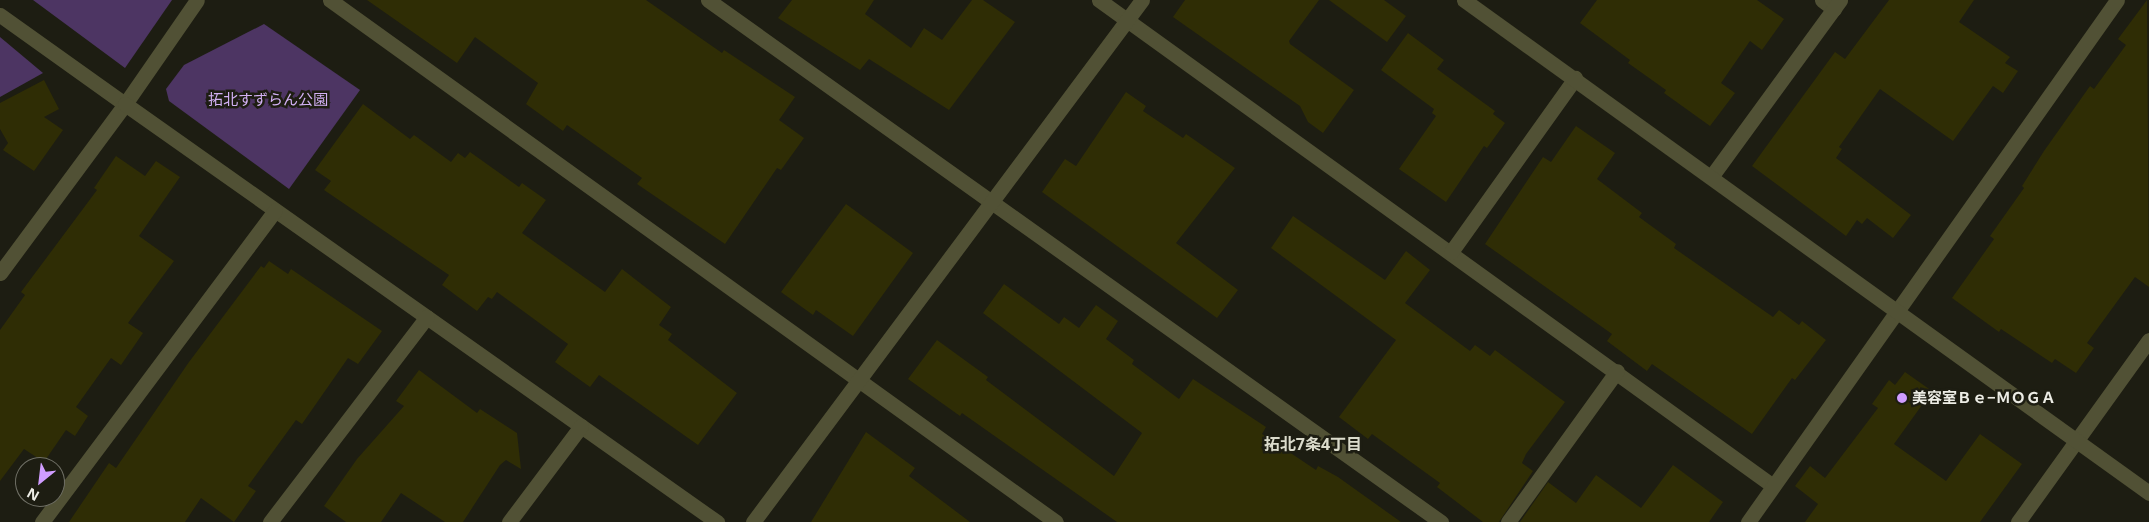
<!DOCTYPE html>
<meta charset="utf-8">
<style>
body{margin:0}
#map{position:relative;width:2149px;height:522px;overflow:hidden;background:#1d1d12;font-family:"Noto Sans","Noto Sans JP",sans-serif}
div>[style]{position:absolute}
.green>*{inset:0;background:#4d3563}
.building>*{inset:0;background:#2f2d05}
.minor>*{height:15px;margin:-7.5px;padding:0 7.5px;transform-origin:7.5px;border-radius:7.5px;background:#515135}
.tertiary>*{height:15px;margin:-7.5px;padding:0 7.5px;transform-origin:7.5px;border-radius:7.5px;background:#515135}
.dots>*{width:14px;height:14px;translate:-50% -50%;box-sizing:border-box;border:2px solid #1d1d12;border-radius:50%}
span{translate:-50% -50%;white-space:nowrap;text-align:center;line-height:1.15;-webkit-text-stroke:5px #1d1d12;paint-order:stroke}
.park-label{font-size:15px;color:#d2b0f4}
.poi-label{font-size:15px;color:#ecece5;font-weight:700}
.left{translate:0 -50%;text-align:left}
.neighbourhood-label{font-size:16px;color:#dbdbcc;font-weight:700}
.north{position:absolute;left:15px;top:457px;width:50px;height:50px;box-sizing:border-box;background:#1d1d12;border:1px solid #707066;border-radius:50%;rotate:209deg;font-size:14px;font-weight:700;line-height:20px;text-align:center;color:#ecece5}
.north::after{content:'';display:block;margin:auto;width:18px;height:22px;background:#d09dff;clip-path:polygon(50% 0,100% 100%,50% 72%,0 100%)}
</style>
<div id="map">
<div class="green">
<div style="clip-path:polygon(33px 0,172px 0,125px 68px)"></div>
<div style="clip-path:polygon(264px 24px,360px 90px,289px 189px,169px 101px,166px 89px,184px 65px)"></div>
<div style="clip-path:polygon(0 37px,43px 73px,0 97px)"></div>
</div>
<div class="building">
<div style="clip-path:polygon(367px 0,646px 0,722px 53px,724px 50px,795px 97px,779px 120px,804px 138px,781px 170px,777px 168px,725px 244px,637px 184px,642px 178px,567px 125px,563px 131px,526px 104px,538px 83px,475px 37px,457px 63px)"></div>
<div style="clip-path:polygon(792px 0,874px 0,865px 14px,911px 48px,924px 28px,942px 40px,972px 0,983px 0,1015px 22px,949px 110px,869px 59px,860px 70px,778px 18px)"></div>
<div style="clip-path:polygon(1185px 0,1319px 0,1289px 41px,1290px 44px,1354px 90px,1323px 133px,1308px 122px,1300px 106px,1173px 17px)"></div>
<div style="clip-path:polygon(1329px 0,1384px 0,1406px 16px,1387px 42px)"></div>
<div style="clip-path:polygon(1597px 0,1757px 0,1784px 19px,1762px 50px,1750px 41px,1721px 83px,1735px 93px,1710px 126px,1664px 93px,1666px 90px,1628px 63px,1630px 60px,1580px 23px)"></div>
<div style="clip-path:polygon(1889px 0,1974px 0,1959px 22px,2010px 57px,2005px 63px,2018px 71px,2003px 93px,1993px 86px,1953px 141px,1880px 89px,1839px 147px,1842px 149px,1836px 158px,1911px 215px,1893px 238px,1867px 218px,1862px 224px,1857px 220px,1846px 236px,1752px 166px,1835px 52px,1845px 59px)"></div>
<div style="clip-path:polygon(2147px 0,2149px 287px,2135px 277px,2087px 343px,2094px 348px,2076px 373px,2055px 359px,2052px 363px,2001px 329px,1999px 332px,1952px 298px,1994px 239px,1990px 236px,2024px 188px,2022px 186px,2044px 151px,2090px 86px,2094px 89px,2126px 45px,2118px 39px)"></div>
<div style="clip-path:polygon(1408px 33px,1444px 60px,1437px 69px,1495px 111px,1493px 114px,1505px 123px,1487px 148px,1484px 146px,1446px 202px,1399px 169px,1436px 116px,1432px 113px,1434px 109px,1381px 70px)"></div>
<div style="clip-path:polygon(44px 80px,59px 109px,44px 117px,63px 130px,34px 171px,3px 150px,8px 143px,0 129px,0 103px)"></div>
<div style="clip-path:polygon(1126px 92px,1146px 106px,1143px 111px,1183px 138px,1186px 134px,1235px 168px,1176px 243px,1238px 290px,1217px 318px,1042px 192px,1065px 159px,1076px 166px)"></div>
<div style="clip-path:polygon(363px 104px,410px 139px,414px 135px,451px 162px,458px 153px,465px 158px,470px 152px,519px 187px,522px 183px,546px 200px,522px 233px,605px 292px,622px 269px,671px 307px,659px 325px,672px 334px,668px 340px,737px 393px,698px 445px,599px 375px,590px 387px,555px 362px,568px 344px,497px 292px,492px 299px,488px 297px,477px 311px,442px 285px,449px 275px,324px 190px,331px 181px,315px 170px)"></div>
<div style="clip-path:polygon(1576px 126px,1615px 153px,1597px 179px,1642px 213px,1639px 217px,1676px 244px,1674px 248px,1773px 317px,1779px 310px,1799px 325px,1802px 321px,1826px 340px,1795px 380px,1792px 378px,1752px 434px,1652px 364px,1647px 371px,1607px 341px,1612px 334px,1485px 244px,1543px 157px,1551px 162px)"></div>
<div style="clip-path:polygon(116px 156px,145px 176px,156px 161px,180px 177px,139px 236px,174px 261px,128px 323px,143px 333px,121px 365px,111px 358px,76px 407px,88px 416px,75px 436px,66px 430px,44px 462px,24px 449px,0 481px,0 330px,25px 295px,21px 292px,97px 190px,94px 188px)"></div>
<div style="clip-path:polygon(846px 204px,913px 253px,853px 336px,816px 310px,813px 315px,781px 292px)"></div>
<div style="clip-path:polygon(1293px 216px,1385px 280px,1406px 251px,1430px 270px,1405px 303px,1470px 351px,1475px 345px,1490px 356px,1495px 350px,1565px 402px,1526px 454px,1522px 463px,1533px 471px,1499px 522px,1483px 522px,1437px 487px,1440px 483px,1372px 434px,1368px 439px,1339px 417px,1396px 340px,1271px 248px)"></div>
<div style="clip-path:polygon(269px 261px,288px 274px,291px 269px,382px 331px,358px 364px,348px 358px,302px 424px,296px 420px,248px 486px,256px 491px,234px 522px,201px 498px,185px 522px,69px 522px,109px 463px,116px 468px,189px 362px,261px 266px,264px 268px)"></div>
<div style="clip-path:polygon(1004px 284px,1059px 324px,1064px 317px,1079px 328px,1096px 305px,1118px 321px,1106px 339px,1134px 360px,1132px 364px,1179px 399px,1193px 379px,1266px 427px,1262px 434px,1316px 470px,1318px 466px,1338px 477px,1401px 522px,1117px 522px,962px 413px,960px 416px,908px 379px,937px 340px,988px 377px,986px 380px,1114px 476px,1142px 433px,983px 313px)"></div>
<div style="clip-path:polygon(419px 370px,477px 413px,480px 409px,517px 433px,521px 469px,506px 460px,500px 465px,463px 522px,445px 522px,401px 493px,381px 522px,346px 522px,324px 506px,357px 459px,404px 406px,396px 401px)"></div>
<div style="clip-path:polygon(1905px 372px,1932px 391px,1894px 444px,1946px 481px,1980px 434px,2022px 464px,1980px 522px,1805px 522px,1818px 504px,1795px 486px,1810px 466px,1825px 478px,1878px 408px,1872px 404px,1889px 380px,1895px 385px)"></div>
<div style="clip-path:polygon(866px 432px,915px 468px,909px 476px,970px 522px,811px 522px)"></div>
<div style="clip-path:polygon(1673px 465px,1723px 502px,1709px 522px,1520px 522px,1548px 482px,1576px 503px,1596px 475px,1641px 508px)"></div>
</div>
<div class="minor">
<div style="left:330px;top:0;width:894px;rotate:35.72deg"></div>
<div style="left:708px;top:0;width:900px;rotate:35.46deg"></div>
<div style="left:1099px;top:0;width:831px;rotate:35.79deg"></div>
<div style="left:1822px;top:0;width:15px;rotate:37deg"></div>
<div style="left:0;top:15px;width:153px;rotate:35.5deg"></div>
<div style="left:125px;top:104px;width:126px;rotate:-55.3deg"></div>
<div style="left:1711px;top:177px;width:219px;rotate:-53.9deg"></div>
<div style="left:1451px;top:252px;width:214px;rotate:-54.5deg"></div>
<div style="left:0;top:273px;width:210px;rotate:-53.5deg"></div>
<div style="left:125px;top:104px;width:725px;rotate:35.23deg"></div>
<div style="left:42px;top:522px;width:389px;rotate:-53.2deg"></div>
<div style="left:270px;top:522px;width:258px;rotate:-52.6deg"></div>
<div style="left:509px;top:522px;width:120px;rotate:-53.1deg"></div>
<div style="left:1508px;top:522px;width:186px;rotate:-54.2deg"></div>
<div style="left:1748px;top:522px;width:639px;rotate:-54.74deg"></div>
<div style="left:2018px;top:522px;width:224px;rotate:-54.3deg"></div>
</div>
<div class="tertiary">
<div style="left:1464px;top:0;width:844px;rotate:35.74deg"></div>
<div style="left:753px;top:522px;width:651px;rotate:-53.31deg"></div>
</div>
<div class="dots">
<div style="left:1902px;top:398px;background:#d09dff"></div>
</div>
<div class="park-label">
<span style="left:268px;top:100px">拓北すずらん公園</span>
</div>
<div class="poi-label">
<span class="left" style="left:1912px;top:398px">美容室Ｂｅ−ＭＯＧＡ</span>
</div>
<div class="neighbourhood-label">
<span style="left:1313px;top:444px">拓北7条4丁目</span>
</div>
<div class="north">N</div>
</div>
